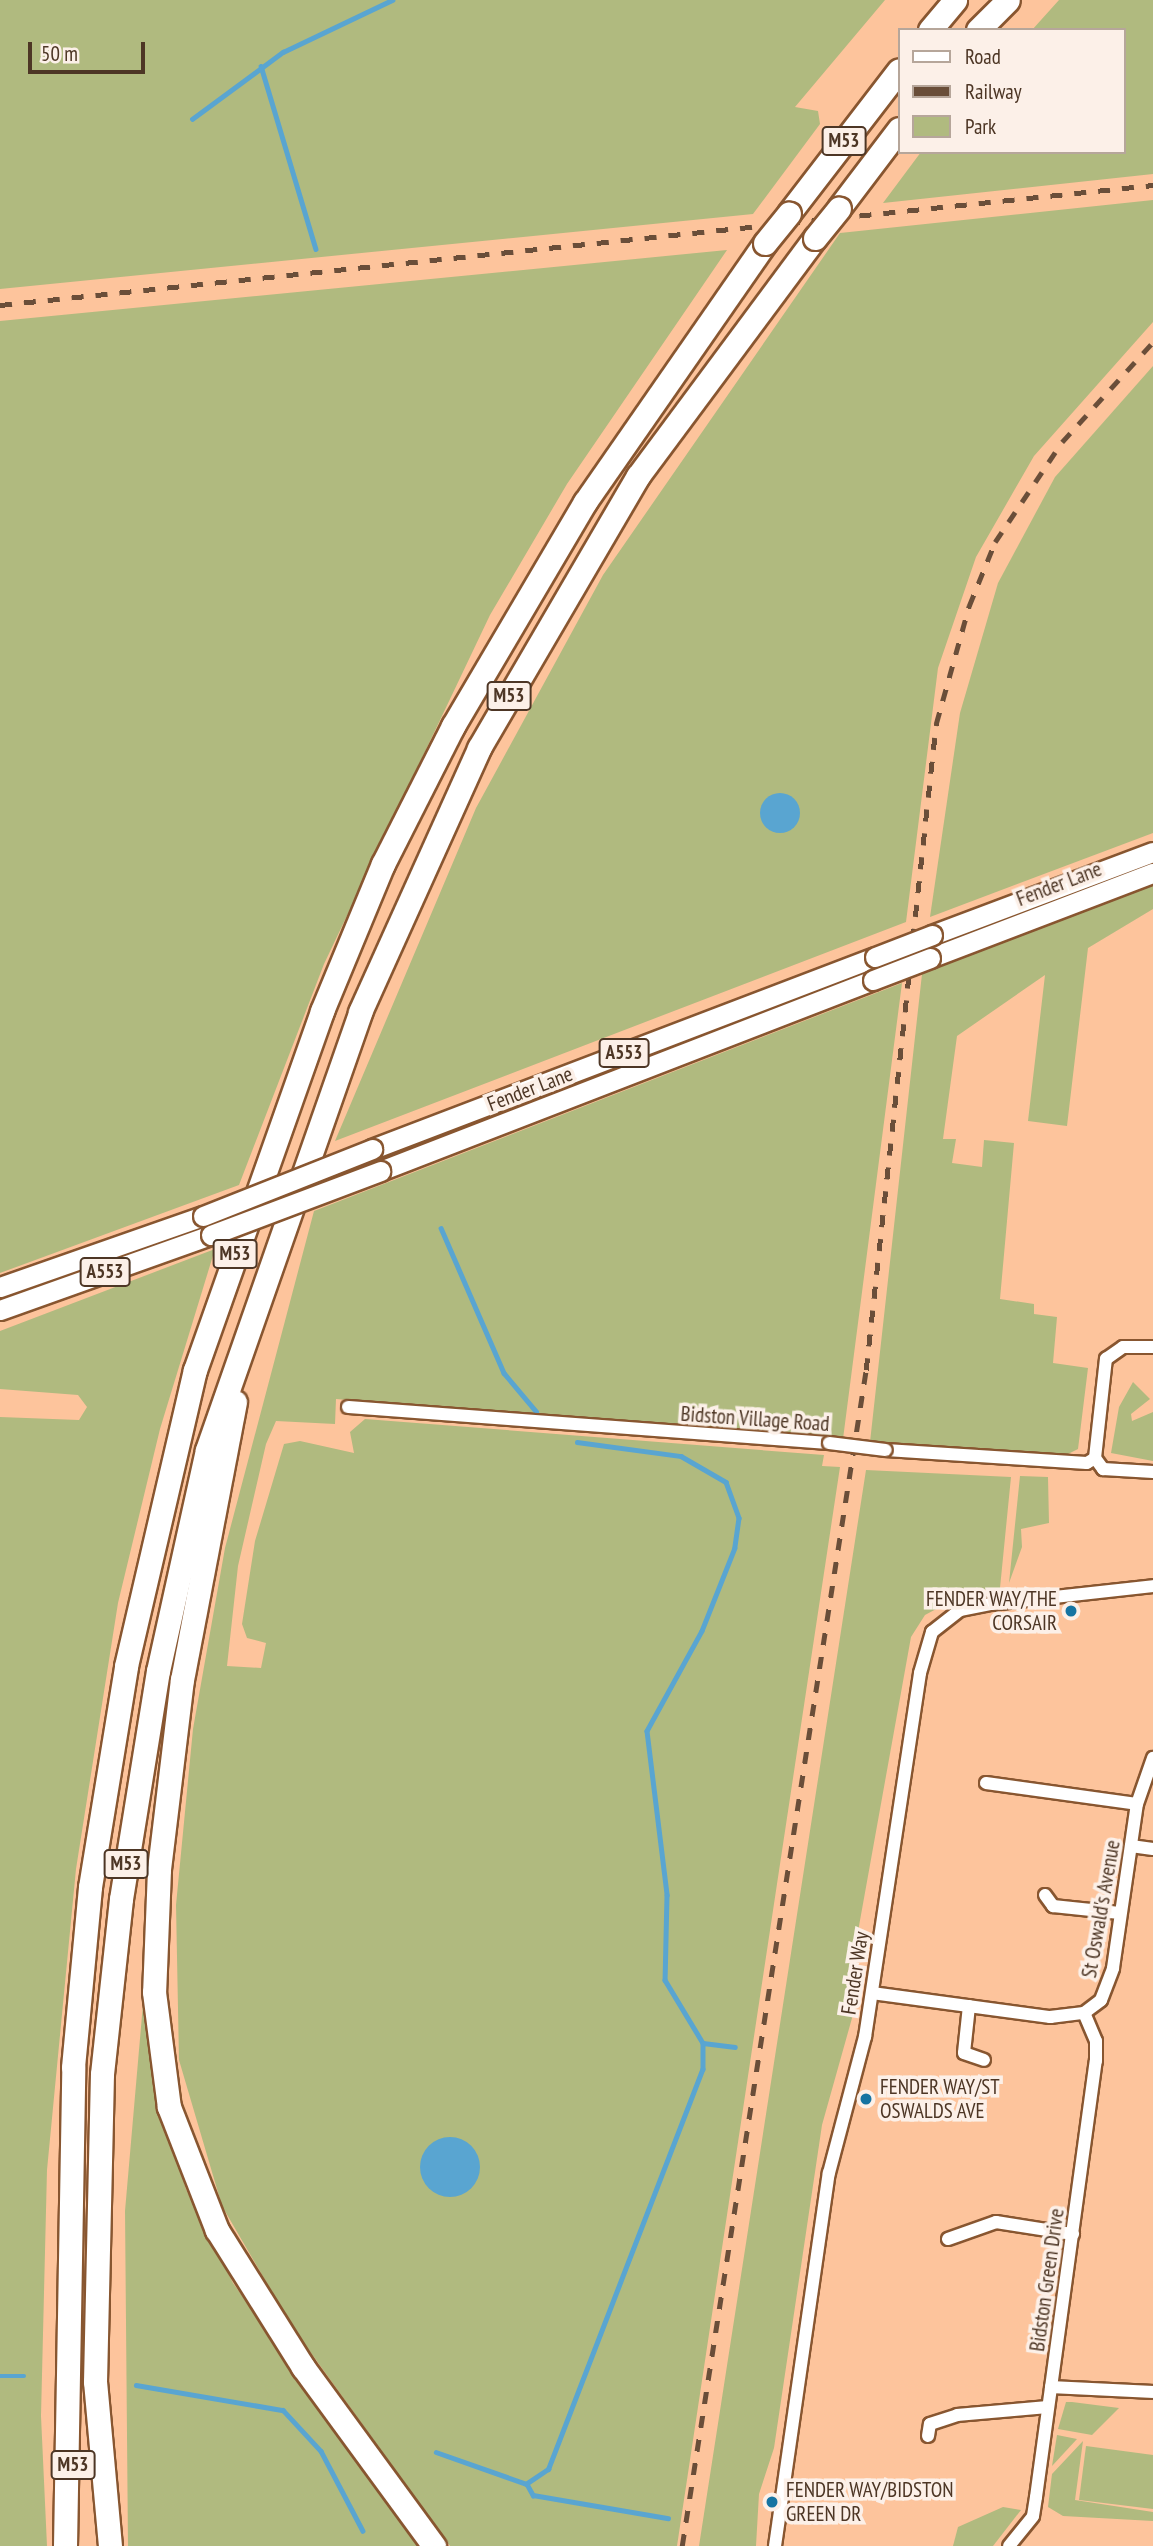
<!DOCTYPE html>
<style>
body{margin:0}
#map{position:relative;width:1153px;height:2546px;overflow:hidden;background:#fdc49c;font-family:"PT Sans Narrow",sans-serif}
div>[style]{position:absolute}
.green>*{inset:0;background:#b0ba7f}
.water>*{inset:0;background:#59a5d1}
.round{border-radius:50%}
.stream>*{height:4.5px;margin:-2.25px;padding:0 2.25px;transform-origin:2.25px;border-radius:2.25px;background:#59a5d1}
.roads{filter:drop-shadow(2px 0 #885630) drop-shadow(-2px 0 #885630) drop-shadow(0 2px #885630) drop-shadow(0 -2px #885630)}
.street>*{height:12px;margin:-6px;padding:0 6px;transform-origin:6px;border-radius:6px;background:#fff}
.primary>*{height:19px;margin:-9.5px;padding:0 9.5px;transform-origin:9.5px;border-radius:9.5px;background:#fff}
.highway>*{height:23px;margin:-11.5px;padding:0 11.5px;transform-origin:11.5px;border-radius:11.5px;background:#fff}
.rail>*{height:4.5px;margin-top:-2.25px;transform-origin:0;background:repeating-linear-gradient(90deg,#6a4e39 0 12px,transparent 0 24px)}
.bridges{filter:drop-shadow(2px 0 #885630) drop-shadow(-2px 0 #885630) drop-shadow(0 2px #885630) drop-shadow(0 -2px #885630)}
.street-bridge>*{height:12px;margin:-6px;padding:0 6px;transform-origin:6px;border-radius:6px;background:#fff}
.primary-bridge>*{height:19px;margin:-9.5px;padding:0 9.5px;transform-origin:9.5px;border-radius:9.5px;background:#fff}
.highway-bridge>*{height:23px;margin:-11.5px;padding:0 11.5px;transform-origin:11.5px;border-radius:11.5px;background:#fff}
.dots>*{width:19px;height:19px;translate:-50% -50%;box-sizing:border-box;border:4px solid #fcf0e8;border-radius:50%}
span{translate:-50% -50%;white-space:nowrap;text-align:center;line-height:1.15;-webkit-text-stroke:7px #fcf0e8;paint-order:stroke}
.shield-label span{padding:2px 5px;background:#fcf0e8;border:2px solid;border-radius:5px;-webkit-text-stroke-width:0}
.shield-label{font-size:19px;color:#4d3625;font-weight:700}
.street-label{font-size:21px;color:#4d3625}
.poi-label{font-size:21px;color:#4d3625}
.right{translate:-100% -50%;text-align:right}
.left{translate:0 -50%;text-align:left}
.legend{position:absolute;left:898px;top:28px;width:228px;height:126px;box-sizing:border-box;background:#fcf0e8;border:2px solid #b6a69a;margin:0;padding:9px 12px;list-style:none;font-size:21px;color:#4d3625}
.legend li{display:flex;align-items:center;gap:14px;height:35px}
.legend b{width:35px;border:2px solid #b6a69a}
.scale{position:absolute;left:28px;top:42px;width:117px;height:32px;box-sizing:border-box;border:4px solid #4d3625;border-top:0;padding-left:9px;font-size:21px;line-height:24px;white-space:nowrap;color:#4d3625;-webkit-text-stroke:5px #fcf0e8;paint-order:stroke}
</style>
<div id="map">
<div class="green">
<div style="clip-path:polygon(0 0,885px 0,795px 107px,818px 111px,820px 124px,753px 214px,0 289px)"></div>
<div style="clip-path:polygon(1059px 0,1153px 0,1153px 174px,883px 203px,921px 152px,1123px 152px,1123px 30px,1032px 30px)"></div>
<div style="clip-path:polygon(1153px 200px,1153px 322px,1034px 456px,976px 557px,938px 668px,906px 922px,335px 1141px,476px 808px,603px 575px,840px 233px)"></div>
<div style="clip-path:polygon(727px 250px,567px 484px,490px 615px,324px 964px,239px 1185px,0 1273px,0 321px)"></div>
<div style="clip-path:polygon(1153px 366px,1153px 833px,930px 917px,960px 713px,998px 583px,1055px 477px)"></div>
<div style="clip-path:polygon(1153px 883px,1153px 909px,1088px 948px,1067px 1126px,1028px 1121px,1045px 975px,957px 1036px,943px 1139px,956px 1139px,952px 1163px,982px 1167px,984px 1140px,1014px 1143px,1000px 1299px,1034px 1304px,1034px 1314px,1057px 1317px,1053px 1363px,1088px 1368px,1078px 1449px,1060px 1458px,870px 1442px,922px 974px)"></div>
<div style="clip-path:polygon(902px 983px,843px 1439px,336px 1399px,335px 1424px,276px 1421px,266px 1444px,238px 1566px,227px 1666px,261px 1668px,266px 1643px,247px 1638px,242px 1624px,255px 1541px,284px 1444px,300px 1441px,354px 1453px,350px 1432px,365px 1419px,824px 1455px,822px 1466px,840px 1467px,677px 2546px,450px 2546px,293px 2328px,222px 2206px,179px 2060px,176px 1905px,193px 1729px,225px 1548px,314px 1211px)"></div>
<div style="clip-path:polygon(215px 1249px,160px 1429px,118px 1603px,76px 1869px,47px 2170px,41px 2416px,47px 2546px,0 2546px,0 1417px,79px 1420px,87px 1407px,78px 1395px,0 1389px,0 1331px)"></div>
<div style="clip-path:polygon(1133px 1382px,1150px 1399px,1131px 1414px,1132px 1421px,1153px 1412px,1153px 1461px,1111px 1453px,1119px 1407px)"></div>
<div style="clip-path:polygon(866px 1470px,1011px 1477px,1000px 1588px,968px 1592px,925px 1615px,911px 1637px,859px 1926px,854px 2011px,822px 2125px,774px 2448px,759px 2494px,756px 2546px,699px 2546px)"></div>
<div style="clip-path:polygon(1020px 1476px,1048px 1477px,1049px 1523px,1021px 1529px,1022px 1547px,1009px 1583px)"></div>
<div style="clip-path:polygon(143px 2004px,161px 2108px,186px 2189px,233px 2283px,419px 2546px,128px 2546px,125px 2211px)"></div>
<div style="clip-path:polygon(1066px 2402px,1072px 2402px,1119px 2408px,1092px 2435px,1058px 2429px)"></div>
<div style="clip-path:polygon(1057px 2435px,1077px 2439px,1052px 2466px)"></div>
<div style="clip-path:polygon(1083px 2441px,1075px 2500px,1153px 2512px,1153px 2521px,1063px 2516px,1048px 2507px,1052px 2474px)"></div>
<div style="clip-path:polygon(1086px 2446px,1153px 2455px,1153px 2509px,1079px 2500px)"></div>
<div style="clip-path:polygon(1003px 2507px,1021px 2510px,993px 2546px,953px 2546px,958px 2527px)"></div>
</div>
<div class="water">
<div class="round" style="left:760px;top:793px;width:40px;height:40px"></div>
<div class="round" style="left:420px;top:2137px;width:60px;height:60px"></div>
</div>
<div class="stream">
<div style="left:261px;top:66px;width:191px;rotate:73.3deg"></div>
<div style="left:192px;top:119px;width:113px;rotate:-36.4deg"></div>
<div style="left:283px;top:52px;width:121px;rotate:-25.5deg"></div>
<div style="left:441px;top:1228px;width:158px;rotate:66.5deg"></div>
<div style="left:504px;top:1373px;width:50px;rotate:49.9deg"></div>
<div style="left:577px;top:1442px;width:105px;rotate:7.7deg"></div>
<div style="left:681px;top:1456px;width:52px;rotate:30deg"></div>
<div style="left:726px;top:1482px;width:38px;rotate:70deg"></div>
<div style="left:739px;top:1518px;width:30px;rotate:98deg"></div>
<div style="left:735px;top:1548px;width:89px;rotate:111.7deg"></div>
<div style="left:702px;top:1631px;width:114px;rotate:118.8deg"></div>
<div style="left:647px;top:1731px;width:165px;rotate:83deg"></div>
<div style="left:667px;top:1895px;width:85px;rotate:91.3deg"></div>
<div style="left:665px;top:1980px;width:74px;rotate:58.9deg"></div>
<div style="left:703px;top:2043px;width:26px;rotate:90deg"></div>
<div style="left:703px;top:2069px;width:429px;rotate:111.1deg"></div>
<div style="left:549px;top:2469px;width:27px;rotate:146deg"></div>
<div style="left:527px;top:2484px;width:13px;rotate:61deg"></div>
<div style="left:533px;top:2495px;width:137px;rotate:9.7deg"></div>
<div style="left:703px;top:2043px;width:32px;rotate:7deg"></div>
<div style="left:0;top:2376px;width:24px"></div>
<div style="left:136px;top:2385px;width:149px;rotate:9.7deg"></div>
<div style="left:283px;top:2410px;width:56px;rotate:47.2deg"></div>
<div style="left:321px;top:2451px;width:90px;rotate:62.3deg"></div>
<div style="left:436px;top:2452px;width:96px;rotate:19.4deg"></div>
</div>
<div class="roads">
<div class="street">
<div style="left:348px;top:1407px;width:482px;rotate:4.3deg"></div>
<div style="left:886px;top:1450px;width:201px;rotate:3.7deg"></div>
<div style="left:1087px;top:1463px;width:9px;rotate:-32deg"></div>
<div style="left:1095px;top:1458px;width:14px;rotate:54deg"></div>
<div style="left:1103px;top:1469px;width:50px;rotate:3.4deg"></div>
<div style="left:1095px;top:1458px;width:100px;rotate:-83.7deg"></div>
<div style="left:1106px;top:1359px;width:21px;rotate:-35deg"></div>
<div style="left:1123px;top:1347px;width:30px"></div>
<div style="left:986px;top:1783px;width:152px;rotate:7.9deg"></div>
<div style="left:1131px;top:1846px;width:22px;rotate:8deg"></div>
<div style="left:1045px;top:1895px;width:14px;rotate:54deg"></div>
<div style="left:1053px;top:1906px;width:67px;rotate:6deg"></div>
<div style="left:872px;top:1993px;width:180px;rotate:7.7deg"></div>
<div style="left:1050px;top:2017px;width:34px;rotate:-7deg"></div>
<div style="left:1084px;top:2013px;width:21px;rotate:-37deg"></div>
<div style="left:1101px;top:2000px;width:34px;rotate:-69deg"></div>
<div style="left:1113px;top:1968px;width:166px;rotate:-81.7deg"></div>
<div style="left:1137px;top:1804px;width:49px;rotate:-70.8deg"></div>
<div style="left:969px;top:2006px;width:47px;rotate:96.1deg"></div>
<div style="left:964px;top:2053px;width:21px;rotate:19deg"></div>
<div style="left:948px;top:2239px;width:51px;rotate:-19.5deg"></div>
<div style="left:996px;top:2222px;width:78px;rotate:8.9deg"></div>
<div style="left:1051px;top:2387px;width:102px;rotate:2.8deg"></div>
<div style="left:928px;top:2436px;width:12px;rotate:-81deg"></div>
<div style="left:930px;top:2424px;width:28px;rotate:-18deg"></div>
<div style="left:957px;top:2415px;width:91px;rotate:-5deg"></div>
<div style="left:775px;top:2546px;width:377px;rotate:-81.8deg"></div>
<div style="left:829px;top:2173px;width:141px;rotate:-75.2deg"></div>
<div style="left:865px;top:2037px;width:368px;rotate:-81.4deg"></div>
<div style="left:920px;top:1673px;width:43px;rotate:-73.7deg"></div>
<div style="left:932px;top:1632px;width:36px;rotate:-38deg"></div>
<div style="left:960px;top:1610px;width:32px;rotate:-11deg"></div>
<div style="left:991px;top:1604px;width:163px;rotate:-6.3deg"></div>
<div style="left:1009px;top:2546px;width:38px;rotate:-51deg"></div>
<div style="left:1033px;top:2516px;width:19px;rotate:-81deg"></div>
<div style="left:1036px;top:2497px;width:440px;rotate:-82.2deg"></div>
<div style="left:1096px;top:2061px;width:20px;rotate:-90deg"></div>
<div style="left:1096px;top:2041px;width:30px;rotate:-113deg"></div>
</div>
<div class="primary">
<div style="left:932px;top:935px;width:236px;rotate:-20.6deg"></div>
<div style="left:930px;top:958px;width:239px;rotate:-20.9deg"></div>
<div style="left:372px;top:1149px;width:538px;rotate:-20.89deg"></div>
<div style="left:380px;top:1171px;width:529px;rotate:-21.18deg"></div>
<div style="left:0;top:1287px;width:215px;rotate:-19.3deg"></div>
<div style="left:0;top:1310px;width:224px;rotate:-19.6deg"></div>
</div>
<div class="highway">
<div style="left:930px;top:30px;width:39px;rotate:-50deg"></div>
<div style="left:978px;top:30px;width:42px;rotate:-45deg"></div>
<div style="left:839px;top:208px;width:99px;rotate:-52.8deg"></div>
<div style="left:789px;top:213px;width:180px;rotate:-52.4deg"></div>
<div style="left:235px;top:1402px;width:282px;rotate:100.8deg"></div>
<div style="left:182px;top:1679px;width:192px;rotate:96.9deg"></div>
<div style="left:159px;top:1870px;width:122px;rotate:92.3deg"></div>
<div style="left:154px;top:1992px;width:116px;rotate:82.6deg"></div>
<div style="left:169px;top:2107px;width:132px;rotate:68.7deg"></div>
<div style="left:217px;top:2230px;width:162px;rotate:57.9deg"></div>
<div style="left:303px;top:2367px;width:222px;rotate:53.8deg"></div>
<div style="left:65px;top:2546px;width:479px;rotate:-89deg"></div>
<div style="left:73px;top:2067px;width:181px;rotate:-84.6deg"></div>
<div style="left:90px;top:1887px;width:224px;rotate:-80.7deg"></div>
<div style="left:126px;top:1666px;width:304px;rotate:-76.9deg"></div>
<div style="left:195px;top:1370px;width:381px;rotate:-70.5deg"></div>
<div style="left:322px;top:1011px;width:159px;rotate:-67.5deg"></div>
<div style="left:383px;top:864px;width:155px;rotate:-63.1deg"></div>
<div style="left:453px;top:726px;width:260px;rotate:-59.5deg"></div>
<div style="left:585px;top:502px;width:315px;rotate:-55.2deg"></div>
<div style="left:110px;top:2546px;width:165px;rotate:-95.2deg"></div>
<div style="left:95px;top:2382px;width:308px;rotate:-88.7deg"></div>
<div style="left:102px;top:2074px;width:176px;rotate:-83.8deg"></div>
<div style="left:121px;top:1899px;width:231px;rotate:-80.8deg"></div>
<div style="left:158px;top:1671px;width:226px;rotate:-77.5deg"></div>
<div style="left:207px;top:1450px;width:464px;rotate:-70.7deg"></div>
<div style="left:360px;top:1012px;width:290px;rotate:-65.7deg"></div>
<div style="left:479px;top:748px;width:315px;rotate:-59.7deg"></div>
<div style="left:638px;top:476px;width:297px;rotate:-53.4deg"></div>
</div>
</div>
<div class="rail">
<div style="left:0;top:305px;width:1159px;rotate:-5.94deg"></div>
<div style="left:682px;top:2546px;width:1190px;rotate:-81.11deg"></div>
<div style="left:866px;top:1370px;width:650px;rotate:-83.82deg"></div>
<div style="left:936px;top:724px;width:123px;rotate:-74.4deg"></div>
<div style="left:969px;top:606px;width:69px;rotate:-67.9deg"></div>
<div style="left:995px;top:542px;width:120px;rotate:-56.2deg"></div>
<div style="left:1062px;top:442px;width:135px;rotate:-47.7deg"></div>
</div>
<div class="bridges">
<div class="street-bridge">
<div style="left:829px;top:1443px;width:57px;rotate:7deg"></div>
</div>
<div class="primary-bridge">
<div style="left:875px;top:957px;width:61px;rotate:-21.1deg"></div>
<div style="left:873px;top:980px;width:61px;rotate:-21.1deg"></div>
<div style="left:203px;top:1216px;width:182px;rotate:-21.6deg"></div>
<div style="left:211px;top:1235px;width:181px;rotate:-20.7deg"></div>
</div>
<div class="highway-bridge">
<div style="left:815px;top:238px;width:38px;rotate:-51deg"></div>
<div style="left:765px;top:243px;width:38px;rotate:-51deg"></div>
</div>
</div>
<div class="dots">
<div style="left:1071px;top:1611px;background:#1674a2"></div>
<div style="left:866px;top:2099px;background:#1674a2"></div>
<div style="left:772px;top:2502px;background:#1674a2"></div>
</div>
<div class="shield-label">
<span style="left:844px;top:141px">M53</span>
<span style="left:509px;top:696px">M53</span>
<span style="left:624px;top:1053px">A553</span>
<span style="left:235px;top:1254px">M53</span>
<span style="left:105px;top:1272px">A553</span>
<span style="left:126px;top:1864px">M53</span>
<span style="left:73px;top:2465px">M53</span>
</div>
<div class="street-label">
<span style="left:1059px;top:884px;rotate:-21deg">Fender Lane</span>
<span style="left:530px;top:1089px;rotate:-21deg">Fender Lane</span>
<span style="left:755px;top:1419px;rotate:4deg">Bidston Village Road</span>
<span style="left:1101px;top:1909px;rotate:-80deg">St Oswald's Avenue</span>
<span style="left:855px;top:1973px;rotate:-81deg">Fender Way</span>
<span style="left:1047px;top:2280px;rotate:-82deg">Bidston Green Drive</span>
</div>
<div class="poi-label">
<span class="right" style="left:1057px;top:1611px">FENDER WAY/THE<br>CORSAIR</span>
<span class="left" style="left:880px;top:2099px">FENDER WAY/ST<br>OSWALDS AVE</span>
<span class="left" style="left:786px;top:2502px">FENDER WAY/BIDSTON<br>GREEN DR</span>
</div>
<ul class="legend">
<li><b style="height:9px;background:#fff"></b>Road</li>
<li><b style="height:9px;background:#6a4e39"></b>Railway</li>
<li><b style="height:19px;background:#b0ba7f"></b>Park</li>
</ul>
<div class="scale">50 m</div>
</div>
